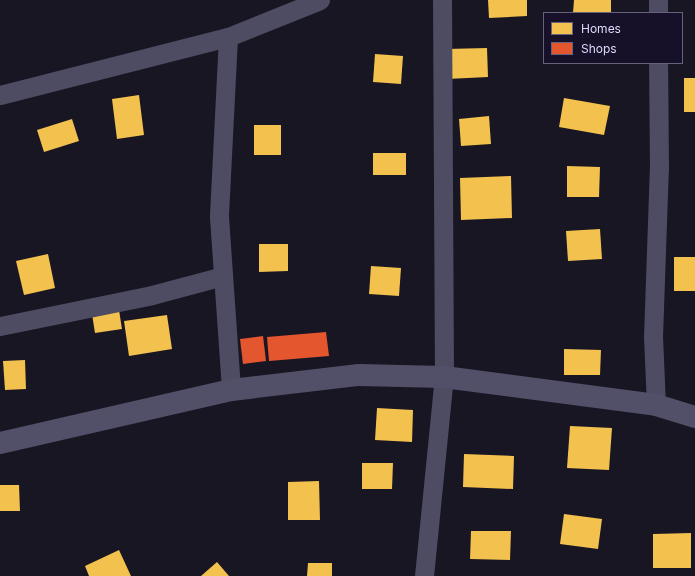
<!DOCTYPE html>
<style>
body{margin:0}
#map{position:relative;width:695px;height:576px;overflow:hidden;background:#191623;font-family:Inter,sans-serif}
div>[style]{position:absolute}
.homes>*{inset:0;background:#f2c14e}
.shops>*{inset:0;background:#e4572e}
.street>*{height:19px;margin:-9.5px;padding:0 9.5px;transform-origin:9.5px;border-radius:9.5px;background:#4e4c63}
.secondary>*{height:22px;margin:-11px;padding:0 11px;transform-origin:11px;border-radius:11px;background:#524f69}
span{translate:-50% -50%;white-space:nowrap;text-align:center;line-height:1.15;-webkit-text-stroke:4px #161128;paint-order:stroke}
.legend{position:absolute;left:543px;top:12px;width:140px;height:52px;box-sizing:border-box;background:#161128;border:1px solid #66617e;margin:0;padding:5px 7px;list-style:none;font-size:12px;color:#dfdafe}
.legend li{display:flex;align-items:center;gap:8px;height:20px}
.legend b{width:20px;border:1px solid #66617e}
</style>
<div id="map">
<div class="homes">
<div style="clip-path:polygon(488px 0,527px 0,527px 16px,489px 18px)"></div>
<div style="clip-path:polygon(574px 0,611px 0,611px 13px,573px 13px)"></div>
<div style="clip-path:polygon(487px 48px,488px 77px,447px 79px,446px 49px)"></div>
<div style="clip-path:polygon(375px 54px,403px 56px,401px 84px,373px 82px)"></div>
<div style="clip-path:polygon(684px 78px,695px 78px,695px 112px,684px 112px)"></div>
<div style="clip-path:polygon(139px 95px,144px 135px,117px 139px,112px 99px)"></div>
<div style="clip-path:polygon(564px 98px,610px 106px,604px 135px,559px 127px)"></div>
<div style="clip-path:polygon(489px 116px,491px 144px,461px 146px,459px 119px)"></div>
<div style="clip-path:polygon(72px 119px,79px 141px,44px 152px,37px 130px)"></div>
<div style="clip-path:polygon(254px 125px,281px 125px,281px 155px,254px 155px)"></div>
<div style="clip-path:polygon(373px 153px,406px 153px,406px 175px,373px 175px)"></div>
<div style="clip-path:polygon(567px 166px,600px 167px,599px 197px,567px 197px)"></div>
<div style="clip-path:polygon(511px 176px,512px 218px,461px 220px,460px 178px)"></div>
<div style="clip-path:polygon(600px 229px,602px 259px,568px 261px,566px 231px)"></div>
<div style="clip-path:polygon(259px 244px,288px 244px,288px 271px,259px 272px)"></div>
<div style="clip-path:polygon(48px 254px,55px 288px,24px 295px,16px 261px)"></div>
<div style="clip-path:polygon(674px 257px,695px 257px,695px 291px,674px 291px)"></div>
<div style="clip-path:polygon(371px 266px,401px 268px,399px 296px,369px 294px)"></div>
<div style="clip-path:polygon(119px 310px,122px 329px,95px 333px,92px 314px)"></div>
<div style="clip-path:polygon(167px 315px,172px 349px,129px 356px,124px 321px)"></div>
<div style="clip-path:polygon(564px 349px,601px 350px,600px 375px,564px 375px)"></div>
<div style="clip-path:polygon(25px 360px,26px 389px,5px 390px,3px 361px)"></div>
<div style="clip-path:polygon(377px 408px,413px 410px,412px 442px,375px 440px)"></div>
<div style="clip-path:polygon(570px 426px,612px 428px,609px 470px,567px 468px)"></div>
<div style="clip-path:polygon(464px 454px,514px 456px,513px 489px,463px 487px)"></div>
<div style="clip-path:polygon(362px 463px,393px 463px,392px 489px,362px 489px)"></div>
<div style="clip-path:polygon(319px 481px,320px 520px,288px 520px,288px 482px)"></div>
<div style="clip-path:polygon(0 485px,19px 485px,20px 511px,0 511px)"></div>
<div style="clip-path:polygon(564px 514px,602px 519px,598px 549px,560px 544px)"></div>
<div style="clip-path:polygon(471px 531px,511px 531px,510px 560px,470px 559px)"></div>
<div style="clip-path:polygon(691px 533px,691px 568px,653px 568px,653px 534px)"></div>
<div style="clip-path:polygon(119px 550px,131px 576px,89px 576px,85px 566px)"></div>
<div style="clip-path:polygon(217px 562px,229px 576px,201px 576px)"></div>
<div style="clip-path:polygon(308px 563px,332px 563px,332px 576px,307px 576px)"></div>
</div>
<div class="shops">
<div style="clip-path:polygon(326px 332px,329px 356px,269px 361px,267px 337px)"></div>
<div style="clip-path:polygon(263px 336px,266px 361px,243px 364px,240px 339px)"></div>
</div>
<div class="street">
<div style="left:658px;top:0;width:13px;rotate:90deg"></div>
<div style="left:228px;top:37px;width:180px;rotate:92.9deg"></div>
<div style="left:219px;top:217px;width:173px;rotate:86deg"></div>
<div style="left:0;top:95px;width:235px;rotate:-14.3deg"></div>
<div style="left:228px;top:37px;width:99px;rotate:-21.9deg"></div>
<div style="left:0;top:326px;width:155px;rotate:-11.5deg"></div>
<div style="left:152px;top:295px;width:73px;rotate:-15deg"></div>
<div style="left:656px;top:405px;width:68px;rotate:-92.5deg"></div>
<div style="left:653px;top:337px;width:168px;rotate:-88deg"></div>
<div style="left:659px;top:169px;width:106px;rotate:-90.5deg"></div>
<div style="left:424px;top:576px;width:200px;rotate:-84.3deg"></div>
<div style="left:444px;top:377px;width:377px;rotate:-90.3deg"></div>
</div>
<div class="secondary">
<div style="left:0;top:443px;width:237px;rotate:-12.9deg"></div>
<div style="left:231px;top:390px;width:129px;rotate:-6.7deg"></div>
<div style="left:359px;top:375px;width:85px;rotate:1.3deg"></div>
<div style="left:444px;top:377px;width:214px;rotate:7.5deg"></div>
<div style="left:656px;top:405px;width:41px;rotate:17.1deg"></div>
</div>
<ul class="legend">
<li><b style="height:11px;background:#f2c14e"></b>Homes</li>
<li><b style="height:11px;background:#e4572e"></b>Shops</li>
</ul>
</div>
